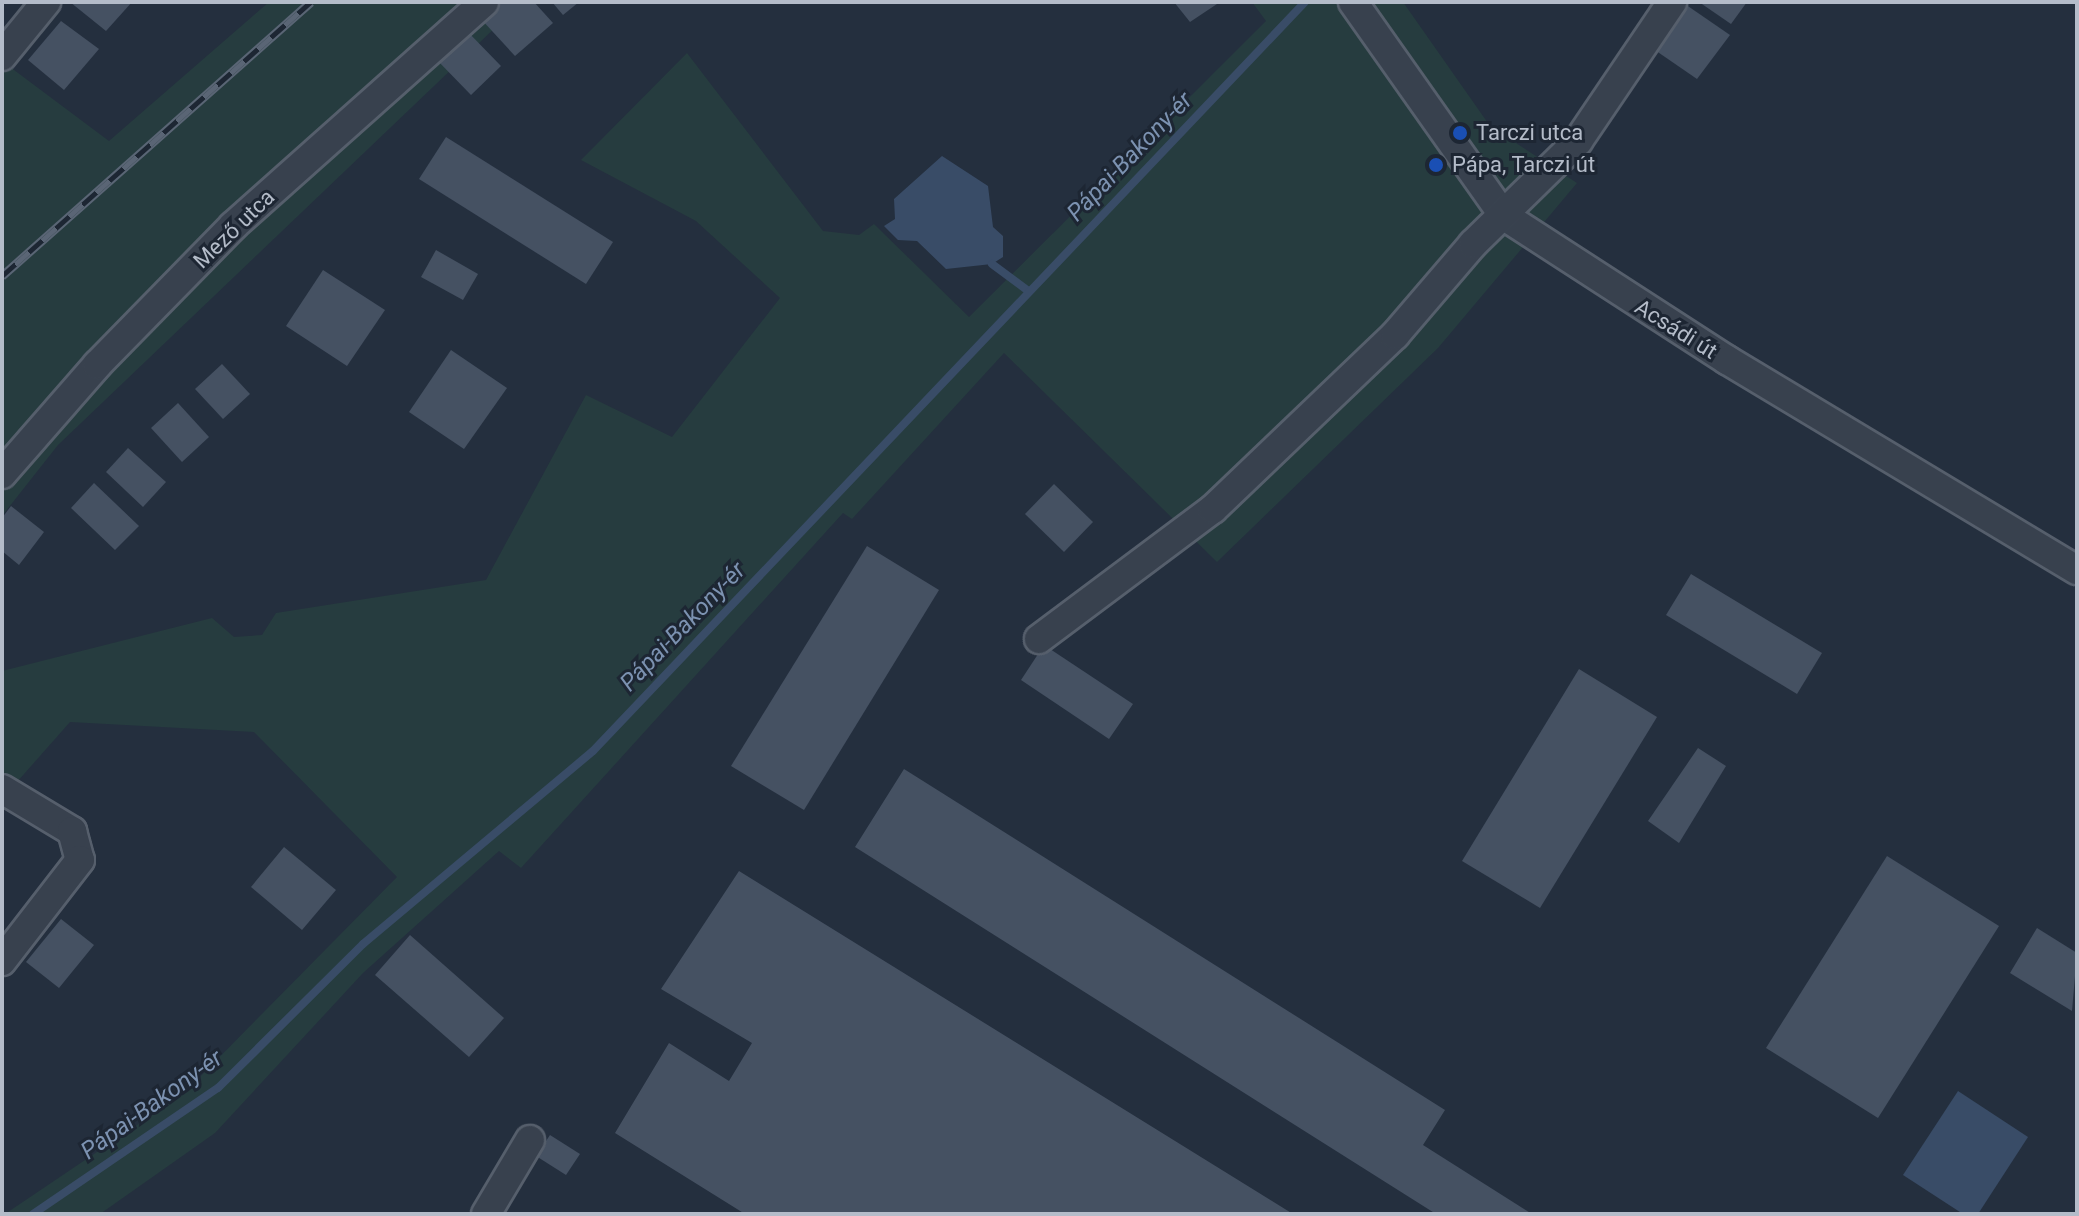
<!DOCTYPE html>
<meta charset="utf-8">
<style>
body{margin:0}
#map{position:relative;width:2079px;height:1216px;overflow:hidden;background:#242f3e;font-family:Roboto,sans-serif}
div>[style]{position:absolute}
.green>*{inset:0;background:#263c3f}
.water>*{inset:0;background:#394c67}
.stream>*{height:8px;margin:-4px;padding:0 4px;transform-origin:4px;border-radius:4px;background:#394c67}
.building>*{inset:0;background:#455162}
.roads{filter:drop-shadow(2px 0 #565f6c) drop-shadow(-2px 0 #565f6c) drop-shadow(0 2px #565f6c) drop-shadow(0 -2px #565f6c)}
.street>*{height:28px;margin:-14px;padding:0 14px;transform-origin:14px;border-radius:14px;background:#38414e}
.rail>*{height:9px;margin-top:-4.5px;transform-origin:0;background:repeating-linear-gradient(90deg,#1d2633 0 18px,#5a6575 0 36px);box-sizing:border-box;border-block:2px solid #5a6575}
.dots>*{width:22px;height:22px;translate:-50% -50%;box-sizing:border-box;border:4px solid #1d2633;border-radius:50%}
span{translate:-50% -50%;white-space:nowrap;text-align:center;line-height:1.15;-webkit-text-stroke:6px #1d2633;paint-order:stroke}
.poi-label{font-size:22px;color:#b4bcc9}
.left{translate:0 -50%;text-align:left}
.street-label{font-size:22px;color:#b4bcc9}
.water-label{font-size:24px;color:#7c92b1;font-style:italic}
.frame{position:absolute;inset:0;border:4px solid #b4bcc9;pointer-events:none}
</style>
<div id="map">
<div class="green">
<div style="clip-path:polygon(269px 2px,522px 2px,58px 445px,2px 516px,2px 61px,109px 141px)"></div>
<div style="clip-path:polygon(1252px 2px,1403px 2px,1490px 126px,1577px 183px,1438px 348px,1217px 562px,1004px 353px,852px 519px,843px 513px,521px 868px,499px 851px,363px 973px,215px 1133px,100px 1214px,5px 1214px,183px 1094px,397px 877px,254px 732px,70px 722px,2px 799px,2px 671px,212px 618px,234px 637px,262px 635px,276px 613px,486px 580px,586px 395px,672px 437px,780px 298px,696px 221px,581px 160px,687px 53px,823px 231px,859px 235px,874px 224px,969px 317px,1266px 21px)"></div>
</div>
<div class="water">
<div style="clip-path:polygon(942px 156px,988px 186px,993px 227px,1003px 236px,1003px 257px,992px 264px,946px 269px,917px 241px,898px 240px,884px 226px,895px 219px,894px 199px)"></div>
<div style="clip-path:polygon(1958px 1091px,2028px 1137px,1978px 1214px,1963px 1214px,1903px 1175px)"></div>
</div>
<div class="stream">
<div style="left:992px;top:264px;width:44px;rotate:36.6deg"></div>
<div style="left:33px;top:1214px;width:224px;rotate:-34.3deg"></div>
<div style="left:218px;top:1088px;width:204px;rotate:-44.8deg"></div>
<div style="left:363px;top:944px;width:300px;rotate:-40deg"></div>
<div style="left:593px;top:751px;width:1033px;rotate:-46.45deg"></div>
</div>
<div class="building">
<div style="clip-path:polygon(70px 2px,132px 2px,106px 31px)"></div>
<div style="clip-path:polygon(501px 2px,534px 2px,553px 23px,515px 56px,481px 19px)"></div>
<div style="clip-path:polygon(552px 2px,579px 2px,563px 15px)"></div>
<div style="clip-path:polygon(1174px 2px,1220px 2px,1190px 22px)"></div>
<div style="clip-path:polygon(1682px 2px,1730px 35px,1697px 79px,1649px 46px)"></div>
<div style="clip-path:polygon(1699px 2px,1747px 2px,1731px 24px)"></div>
<div style="clip-path:polygon(61px 21px,99px 49px,64px 90px,28px 60px)"></div>
<div style="clip-path:polygon(466px 30px,501px 66px,471px 95px,436px 59px)"></div>
<div style="clip-path:polygon(446px 137px,613px 242px,586px 284px,419px 179px)"></div>
<div style="clip-path:polygon(436px 250px,478px 274px,463px 300px,421px 277px)"></div>
<div style="clip-path:polygon(323px 270px,385px 310px,347px 366px,286px 326px)"></div>
<div style="clip-path:polygon(451px 350px,507px 388px,464px 449px,409px 412px)"></div>
<div style="clip-path:polygon(222px 364px,250px 394px,223px 419px,195px 389px)"></div>
<div style="clip-path:polygon(178px 403px,209px 437px,182px 462px,151px 428px)"></div>
<div style="clip-path:polygon(128px 448px,166px 482px,143px 507px,106px 472px)"></div>
<div style="clip-path:polygon(94px 483px,139px 526px,115px 550px,71px 508px)"></div>
<div style="clip-path:polygon(1054px 484px,1093px 522px,1064px 552px,1025px 514px)"></div>
<div style="clip-path:polygon(11px 506px,44px 532px,19px 565px,2px 551px,2px 518px)"></div>
<div style="clip-path:polygon(867px 546px,939px 590px,804px 810px,731px 766px)"></div>
<div style="clip-path:polygon(1691px 574px,1822px 653px,1797px 694px,1666px 615px)"></div>
<div style="clip-path:polygon(1044px 645px,1133px 704px,1109px 739px,1021px 680px)"></div>
<div style="clip-path:polygon(1579px 669px,1657px 717px,1540px 908px,1462px 861px)"></div>
<div style="clip-path:polygon(1698px 748px,1726px 766px,1679px 843px,1648px 821px)"></div>
<div style="clip-path:polygon(904px 769px,1445px 1110px,1423px 1145px,1532px 1214px,1436px 1214px,855px 847px)"></div>
<div style="clip-path:polygon(284px 847px,336px 890px,302px 930px,251px 887px)"></div>
<div style="clip-path:polygon(1887px 856px,1999px 926px,1878px 1118px,1766px 1048px)"></div>
<div style="clip-path:polygon(739px 871px,1293px 1214px,745px 1214px,615px 1133px,669px 1043px,729px 1081px,752px 1043px,661px 989px)"></div>
<div style="clip-path:polygon(61px 919px,94px 945px,59px 988px,26px 962px)"></div>
<div style="clip-path:polygon(2037px 928px,2077px 953px,2072px 1011px,2010px 973px)"></div>
<div style="clip-path:polygon(410px 935px,504px 1018px,469px 1057px,375px 975px)"></div>
<div style="clip-path:polygon(550px 1135px,580px 1154px,566px 1175px,536px 1156px)"></div>
</div>
<div class="roads">
<div class="street">
<div style="left:1353px;top:2px;width:261px;rotate:54.8deg"></div>
<div style="left:1503px;top:215px;width:267px;rotate:32.9deg"></div>
<div style="left:1727px;top:360px;width:408px;rotate:31deg"></div>
<div style="left:2px;top:56px;width:70px;rotate:-50.8deg"></div>
<div style="left:2px;top:474px;width:145px;rotate:-48.9deg"></div>
<div style="left:97px;top:365px;width:194px;rotate:-45.6deg"></div>
<div style="left:233px;top:226px;width:336px;rotate:-41.7deg"></div>
<div style="left:1039px;top:639px;width:217px;rotate:-36.8deg"></div>
<div style="left:1213px;top:509px;width:252px;rotate:-43.7deg"></div>
<div style="left:1395px;top:335px;width:120px;rotate:-49.4deg"></div>
<div style="left:1473px;top:244px;width:147px;rotate:-44.4deg"></div>
<div style="left:1578px;top:141px;width:168px;rotate:-55.9deg"></div>
<div style="left:2px;top:789px;width:82px;rotate:31deg"></div>
<div style="left:72px;top:831px;width:30px;rotate:75deg"></div>
<div style="left:80px;top:860px;width:128px;rotate:127.7deg"></div>
<div style="left:486px;top:1214px;width:86px;rotate:-59.3deg"></div>
</div>
</div>
<div class="rail">
<div style="left:2px;top:276px;width:413px;rotate:-41.6deg"></div>
</div>
<div class="dots">
<div style="left:1460px;top:133px;background:#1a4fb4"></div>
<div style="left:1436px;top:165px;background:#1a4fb4"></div>
</div>
<div class="poi-label">
<span class="left" style="left:1476px;top:133px">Tarczi utca</span>
<span class="left" style="left:1452px;top:165px">Pápa, Tarczi út</span>
</div>
<div class="street-label">
<span style="left:234px;top:229px;rotate:-44deg">Mező utca</span>
<span style="left:1676px;top:329px;rotate:32deg">Acsádi út</span>
</div>
<div class="water-label">
<span style="left:1130px;top:157px;rotate:-46deg">Pápai-Bakony-ér</span>
<span style="left:683px;top:627px;rotate:-46deg">Pápai-Bakony-ér</span>
<span style="left:152px;top:1105px;rotate:-36deg">Pápai-Bakony-ér</span>
</div>
<div class="frame"></div>
</div>
